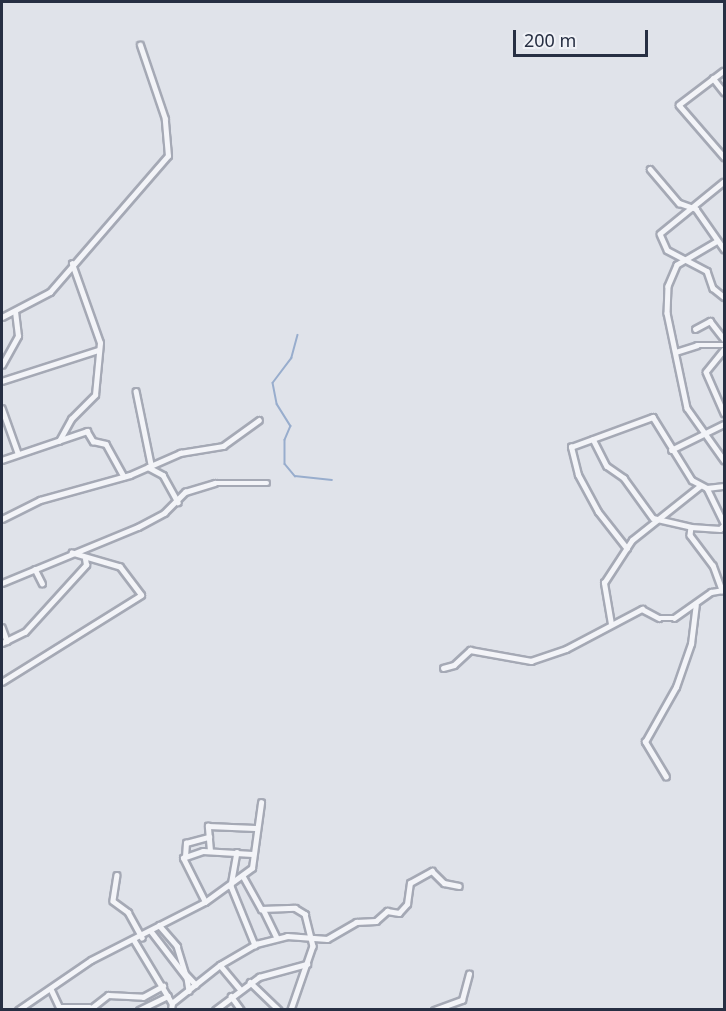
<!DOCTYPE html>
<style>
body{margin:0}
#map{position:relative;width:726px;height:1011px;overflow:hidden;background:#e0e3ea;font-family:"Noto Sans",sans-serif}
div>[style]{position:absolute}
.stream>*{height:1.5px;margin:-0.75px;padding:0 0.75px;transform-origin:0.75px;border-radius:0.75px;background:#98adcd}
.roads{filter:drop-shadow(2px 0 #a5a9b5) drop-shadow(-2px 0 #a5a9b5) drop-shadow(0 2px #a5a9b5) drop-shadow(0 -2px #a5a9b5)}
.street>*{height:4.5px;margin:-2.25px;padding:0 2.25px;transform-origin:2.25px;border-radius:2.25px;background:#f3f4f8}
span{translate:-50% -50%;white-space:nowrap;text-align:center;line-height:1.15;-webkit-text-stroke:5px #f0f2f7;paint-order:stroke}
.frame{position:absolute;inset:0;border:3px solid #272f43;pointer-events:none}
.scale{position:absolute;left:513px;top:30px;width:135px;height:27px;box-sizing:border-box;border:3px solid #272f43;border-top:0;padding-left:8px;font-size:18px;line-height:21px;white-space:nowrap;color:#272f43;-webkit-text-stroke:4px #f0f2f7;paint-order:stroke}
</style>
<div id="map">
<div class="stream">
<div style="left:298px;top:335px;width:24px;rotate:105deg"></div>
<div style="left:292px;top:358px;width:31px;rotate:127deg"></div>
<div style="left:273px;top:383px;width:21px;rotate:79deg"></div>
<div style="left:277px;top:404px;width:26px;rotate:58deg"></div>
<div style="left:291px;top:426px;width:15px;rotate:113deg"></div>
<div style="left:285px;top:440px;width:24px;rotate:90deg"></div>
<div style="left:285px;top:464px;width:16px;rotate:50deg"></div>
<div style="left:295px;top:476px;width:37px;rotate:6deg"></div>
</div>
<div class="roads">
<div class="street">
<div style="left:724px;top:71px;width:56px;rotate:142.9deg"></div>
<div style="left:679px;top:105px;width:69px;rotate:49.1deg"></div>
<div style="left:713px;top:78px;width:18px;rotate:52deg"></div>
<div style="left:650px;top:169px;width:45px;rotate:49.5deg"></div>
<div style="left:679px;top:203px;width:18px;rotate:19deg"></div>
<div style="left:696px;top:209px;width:49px;rotate:55deg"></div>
<div style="left:724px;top:182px;width:82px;rotate:140.9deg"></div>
<div style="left:660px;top:234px;width:17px;rotate:66deg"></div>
<div style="left:667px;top:250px;width:45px;rotate:27.7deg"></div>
<div style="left:707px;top:271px;width:18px;rotate:71deg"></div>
<div style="left:713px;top:288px;width:14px;rotate:39deg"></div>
<div style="left:716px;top:242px;width:45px;rotate:149.5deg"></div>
<div style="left:677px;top:265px;width:23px;rotate:113deg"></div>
<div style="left:668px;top:286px;width:27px;rotate:92deg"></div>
<div style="left:667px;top:313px;width:97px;rotate:78.1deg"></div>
<div style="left:687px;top:408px;width:64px;rotate:54.6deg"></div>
<div style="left:2px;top:317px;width:54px;rotate:-27.5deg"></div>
<div style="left:50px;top:292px;width:180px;rotate:-49.1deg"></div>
<div style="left:168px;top:156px;width:37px;rotate:-95deg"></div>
<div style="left:165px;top:119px;width:78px;rotate:-108.7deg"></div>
<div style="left:695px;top:329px;width:17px;rotate:-28deg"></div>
<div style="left:710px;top:321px;width:23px;rotate:52deg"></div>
<div style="left:724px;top:350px;width:28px;rotate:129deg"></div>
<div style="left:706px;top:372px;width:45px;rotate:66.3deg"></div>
<div style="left:676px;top:352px;width:22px;rotate:-18deg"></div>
<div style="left:697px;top:345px;width:27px"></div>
<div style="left:2px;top:365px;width:33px;rotate:-61deg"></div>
<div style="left:18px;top:336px;width:24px;rotate:-97deg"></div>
<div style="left:2px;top:381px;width:101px;rotate:-17.9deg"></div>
<div style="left:136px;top:391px;width:75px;rotate:78.4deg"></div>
<div style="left:2px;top:408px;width:48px;rotate:70.4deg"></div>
<div style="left:593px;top:439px;width:30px;rotate:63deg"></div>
<div style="left:607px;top:466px;width:21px;rotate:35deg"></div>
<div style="left:624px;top:478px;width:49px;rotate:54.1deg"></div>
<div style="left:653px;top:518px;width:39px;rotate:13deg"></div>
<div style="left:691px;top:527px;width:29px;rotate:4deg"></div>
<div style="left:720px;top:529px;width:6px;rotate:-45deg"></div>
<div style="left:59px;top:441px;width:25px;rotate:-61deg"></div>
<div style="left:71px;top:419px;width:34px;rotate:-45deg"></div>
<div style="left:95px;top:395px;width:52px;rotate:-84.5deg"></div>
<div style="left:100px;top:343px;width:84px;rotate:-109.5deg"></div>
<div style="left:671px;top:450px;width:59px;rotate:-26.1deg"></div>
<div style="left:2px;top:460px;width:90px;rotate:-18.8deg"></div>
<div style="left:87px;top:431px;width:12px;rotate:59deg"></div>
<div style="left:93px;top:441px;width:13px;rotate:13deg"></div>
<div style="left:106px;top:444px;width:37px;rotate:61deg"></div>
<div style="left:148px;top:467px;width:17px;rotate:28deg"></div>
<div style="left:163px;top:475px;width:31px;rotate:61deg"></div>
<div style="left:707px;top:488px;width:39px;rotate:64deg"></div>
<div style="left:2px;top:519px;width:42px;rotate:-26.6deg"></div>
<div style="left:40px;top:500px;width:93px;rotate:-15.5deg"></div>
<div style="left:130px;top:475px;width:55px;rotate:-23.7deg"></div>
<div style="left:180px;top:453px;width:44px;rotate:-9.2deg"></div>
<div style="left:223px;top:446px;width:44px;rotate:-35.8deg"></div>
<div style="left:691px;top:527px;width:8px;rotate:97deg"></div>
<div style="left:690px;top:535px;width:38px;rotate:53deg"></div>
<div style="left:713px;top:565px;width:27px;rotate:70deg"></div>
<div style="left:627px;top:549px;width:47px;rotate:-128.1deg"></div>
<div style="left:598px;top:512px;width:42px;rotate:-118.4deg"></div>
<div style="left:578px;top:475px;width:29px;rotate:-104deg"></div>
<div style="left:571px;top:447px;width:87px;rotate:-20.1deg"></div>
<div style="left:653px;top:417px;width:74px;rotate:58.2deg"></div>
<div style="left:692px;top:480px;width:17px;rotate:28deg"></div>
<div style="left:707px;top:488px;width:17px;rotate:-7deg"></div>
<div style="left:35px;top:569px;width:16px;rotate:63deg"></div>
<div style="left:2px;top:583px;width:147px;rotate:-22.4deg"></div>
<div style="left:138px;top:527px;width:30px;rotate:-28deg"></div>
<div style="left:164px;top:513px;width:30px;rotate:-45deg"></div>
<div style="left:185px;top:492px;width:31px;rotate:-17deg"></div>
<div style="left:215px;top:483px;width:52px"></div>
<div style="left:611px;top:624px;width:42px;rotate:-99.7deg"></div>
<div style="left:604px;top:583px;width:51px;rotate:-56.9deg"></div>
<div style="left:632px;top:540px;width:87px;rotate:-38.5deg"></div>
<div style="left:2px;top:627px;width:15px;rotate:70deg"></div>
<div style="left:2px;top:643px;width:25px;rotate:-26deg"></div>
<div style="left:25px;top:632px;width:91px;rotate:-47.7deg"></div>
<div style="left:86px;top:565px;width:6px;rotate:-99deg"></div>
<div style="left:443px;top:668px;width:11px;rotate:-15deg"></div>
<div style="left:454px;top:665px;width:22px;rotate:-43deg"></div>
<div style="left:470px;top:650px;width:62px;rotate:10.2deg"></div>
<div style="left:531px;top:661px;width:37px;rotate:-19deg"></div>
<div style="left:566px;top:649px;width:86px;rotate:-27.8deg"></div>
<div style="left:642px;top:609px;width:19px;rotate:28deg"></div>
<div style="left:659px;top:618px;width:15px"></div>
<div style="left:674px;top:618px;width:45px;rotate:-35.1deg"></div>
<div style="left:711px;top:592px;width:13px;rotate:-9deg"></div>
<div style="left:2px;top:682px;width:164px;rotate:-32deg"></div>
<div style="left:141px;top:595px;width:35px;rotate:-127deg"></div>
<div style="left:120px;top:567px;width:50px;rotate:-163.7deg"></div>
<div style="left:666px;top:777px;width:41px;rotate:-121deg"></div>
<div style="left:645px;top:742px;width:63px;rotate:-60.6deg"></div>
<div style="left:676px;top:687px;width:46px;rotate:-70.8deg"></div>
<div style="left:691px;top:644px;width:39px;rotate:-83deg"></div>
<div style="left:210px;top:851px;width:25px;rotate:-95deg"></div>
<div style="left:208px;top:826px;width:47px;rotate:2.4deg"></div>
<div style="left:237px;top:852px;width:35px;rotate:100deg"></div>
<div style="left:231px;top:886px;width:64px;rotate:67.9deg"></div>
<div style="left:185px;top:857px;width:14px;rotate:-86deg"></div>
<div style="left:186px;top:843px;width:24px;rotate:-15deg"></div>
<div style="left:117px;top:875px;width:26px;rotate:99deg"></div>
<div style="left:113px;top:901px;width:19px;rotate:36deg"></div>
<div style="left:128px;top:912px;width:29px;rotate:61deg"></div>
<div style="left:243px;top:876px;width:38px;rotate:61deg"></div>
<div style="left:261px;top:909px;width:34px;rotate:-2deg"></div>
<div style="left:295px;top:908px;width:12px;rotate:31deg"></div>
<div style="left:305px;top:914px;width:33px;rotate:76deg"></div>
<div style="left:313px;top:946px;width:68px;rotate:109deg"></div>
<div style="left:205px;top:902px;width:49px;rotate:-116.6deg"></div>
<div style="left:183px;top:858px;width:21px;rotate:-19deg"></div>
<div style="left:203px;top:851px;width:49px;rotate:3.5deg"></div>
<div style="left:263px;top:909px;width:32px;rotate:64deg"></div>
<div style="left:159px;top:925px;width:28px;rotate:49deg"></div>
<div style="left:177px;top:946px;width:28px;rotate:73deg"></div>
<div style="left:185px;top:973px;width:16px;rotate:47deg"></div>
<div style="left:151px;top:931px;width:59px;rotate:52.5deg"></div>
<div style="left:187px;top:978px;width:13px;rotate:81deg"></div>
<div style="left:134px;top:940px;width:74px;rotate:58.9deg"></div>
<div style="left:220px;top:965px;width:31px;rotate:50deg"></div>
<div style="left:250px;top:982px;width:40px;rotate:44deg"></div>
<div style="left:51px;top:989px;width:23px;rotate:65deg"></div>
<div style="left:231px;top:996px;width:17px;rotate:54deg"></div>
<div style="left:61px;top:1007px;width:29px"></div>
<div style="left:18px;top:1010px;width:88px;rotate:-34.4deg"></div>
<div style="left:91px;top:960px;width:128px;rotate:-27deg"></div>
<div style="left:205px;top:902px;width:58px;rotate:-35.9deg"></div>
<div style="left:252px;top:868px;width:66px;rotate:-82.1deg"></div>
<div style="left:89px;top:1010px;width:24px;rotate:-38deg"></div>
<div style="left:108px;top:995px;width:35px;rotate:3deg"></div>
<div style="left:143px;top:997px;width:23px;rotate:-29deg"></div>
<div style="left:139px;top:1010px;width:32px;rotate:-26deg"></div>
<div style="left:171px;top:1010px;width:7px;rotate:-82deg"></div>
<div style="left:172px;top:1003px;width:61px;rotate:-38.4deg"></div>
<div style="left:220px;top:965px;width:42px;rotate:-30.3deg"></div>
<div style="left:256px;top:944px;width:32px;rotate:-14deg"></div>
<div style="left:287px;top:936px;width:40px;rotate:4.3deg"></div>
<div style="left:327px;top:939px;width:34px;rotate:-30deg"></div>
<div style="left:356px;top:922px;width:20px;rotate:-3deg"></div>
<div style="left:376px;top:921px;width:15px;rotate:-42deg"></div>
<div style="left:387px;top:911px;width:12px;rotate:9deg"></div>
<div style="left:399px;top:913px;width:12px;rotate:-48deg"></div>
<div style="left:407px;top:904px;width:21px;rotate:-82deg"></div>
<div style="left:410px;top:883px;width:25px;rotate:-29deg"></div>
<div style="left:432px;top:871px;width:17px;rotate:45deg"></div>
<div style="left:444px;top:883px;width:15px;rotate:11deg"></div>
<div style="left:215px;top:1010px;width:55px;rotate:-36.9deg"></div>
<div style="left:259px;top:977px;width:50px;rotate:-15.2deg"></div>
<div style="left:434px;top:1010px;width:30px;rotate:-20deg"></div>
<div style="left:462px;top:1000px;width:27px;rotate:-75deg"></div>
</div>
</div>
<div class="frame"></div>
<div class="scale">200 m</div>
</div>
